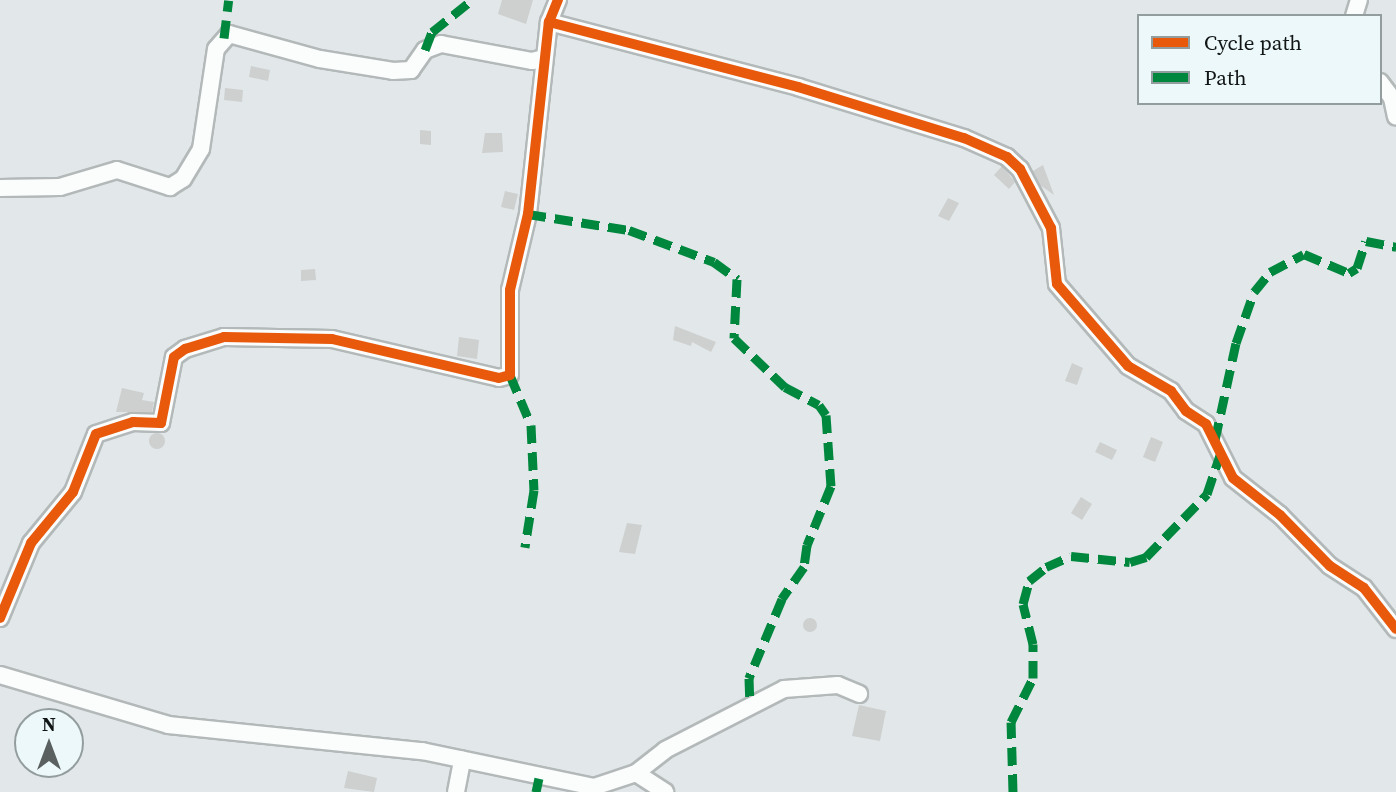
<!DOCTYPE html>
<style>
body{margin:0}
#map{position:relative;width:1396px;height:792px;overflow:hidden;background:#e2e8e9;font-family:"Source Serif 4",serif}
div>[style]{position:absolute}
.building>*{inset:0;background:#cecfcf}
.round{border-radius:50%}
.roads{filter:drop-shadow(2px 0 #b3b8b9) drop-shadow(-2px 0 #b3b8b9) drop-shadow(0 2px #b3b8b9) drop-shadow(0 -2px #b3b8b9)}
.minor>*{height:16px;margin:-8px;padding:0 8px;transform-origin:8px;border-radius:8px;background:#fbfcfc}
.quiet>*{height:9px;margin-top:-4.5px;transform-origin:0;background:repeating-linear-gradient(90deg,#00873e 0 18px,transparent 0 27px)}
.cycleway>*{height:10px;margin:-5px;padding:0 5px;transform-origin:5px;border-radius:5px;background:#e8590c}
span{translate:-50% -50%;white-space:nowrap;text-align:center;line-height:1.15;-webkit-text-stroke:5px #ecf8f9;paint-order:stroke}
.legend{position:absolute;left:1137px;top:14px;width:245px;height:91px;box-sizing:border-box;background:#ecf8f9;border:2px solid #949d9e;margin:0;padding:9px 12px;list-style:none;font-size:21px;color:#111515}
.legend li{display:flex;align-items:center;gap:14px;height:35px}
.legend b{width:35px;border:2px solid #949d9e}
.north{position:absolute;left:14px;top:708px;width:70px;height:70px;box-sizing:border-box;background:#ecf8f9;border:2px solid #949d9e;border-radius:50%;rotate:0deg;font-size:19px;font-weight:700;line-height:28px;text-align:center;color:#111515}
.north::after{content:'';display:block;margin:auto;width:24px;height:32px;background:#5a5f5f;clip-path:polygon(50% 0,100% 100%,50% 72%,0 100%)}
</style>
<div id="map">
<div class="building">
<div style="clip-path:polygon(502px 0,533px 0,526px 24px,498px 14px)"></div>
<div style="clip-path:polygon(251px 66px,270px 70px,268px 81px,249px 77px)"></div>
<div style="clip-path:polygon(225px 88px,243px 90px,242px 102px,224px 100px)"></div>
<div style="clip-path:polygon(420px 130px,431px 131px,431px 145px,420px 144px)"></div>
<div style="clip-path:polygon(485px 133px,502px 133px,503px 152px,482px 153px)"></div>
<div style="clip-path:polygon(1043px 165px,1054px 195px,1040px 185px,1033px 171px)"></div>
<div style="clip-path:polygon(1002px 166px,1015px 182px,1009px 189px,994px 175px)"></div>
<div style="clip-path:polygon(505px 191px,518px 194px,514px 210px,501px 207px)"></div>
<div style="clip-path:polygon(948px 198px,959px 203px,949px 221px,938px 216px)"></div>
<div style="clip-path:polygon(315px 269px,316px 280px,301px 281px,301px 270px)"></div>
<div style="clip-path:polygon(675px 326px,716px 342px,711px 352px,692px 342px,691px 346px,673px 340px)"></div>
<div style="clip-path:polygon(459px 337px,479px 340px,477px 359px,457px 356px)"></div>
<div style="clip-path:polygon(1072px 363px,1083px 368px,1077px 385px,1065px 381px)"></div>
<div style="clip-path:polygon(122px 388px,144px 393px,142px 400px,154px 402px,152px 412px,116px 412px)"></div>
<div class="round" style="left:149px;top:433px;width:16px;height:16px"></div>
<div style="clip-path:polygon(1151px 437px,1163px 442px,1155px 462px,1143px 457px)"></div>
<div style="clip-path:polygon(1100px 442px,1117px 450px,1112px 460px,1095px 452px)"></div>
<div style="clip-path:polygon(1081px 497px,1092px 504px,1082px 520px,1071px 513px)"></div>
<div style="clip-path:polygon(627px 523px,642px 525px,635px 554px,619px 552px)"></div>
<div class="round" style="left:803px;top:618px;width:14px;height:14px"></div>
<div style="clip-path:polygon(859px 705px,886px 711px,880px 741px,852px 736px)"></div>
<div style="clip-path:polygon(348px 771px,377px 778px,374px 792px,344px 788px)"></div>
</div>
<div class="roads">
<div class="minor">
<div style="left:1354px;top:16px;width:17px;rotate:-73deg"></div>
<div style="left:549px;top:22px;width:257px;rotate:14.6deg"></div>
<div style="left:798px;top:87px;width:174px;rotate:17.1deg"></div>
<div style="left:964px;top:138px;width:47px;rotate:23.8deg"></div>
<div style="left:1007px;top:157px;width:18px;rotate:43deg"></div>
<div style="left:1020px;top:169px;width:67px;rotate:62.3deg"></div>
<div style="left:1051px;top:228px;width:56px;rotate:83.9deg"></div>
<div style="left:1057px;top:284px;width:108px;rotate:49.1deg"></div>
<div style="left:1128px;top:366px;width:50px;rotate:30.2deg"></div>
<div style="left:1171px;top:391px;width:25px;rotate:53deg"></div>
<div style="left:1186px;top:411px;width:24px;rotate:33deg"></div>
<div style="left:1206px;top:424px;width:60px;rotate:63.4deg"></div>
<div style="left:1233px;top:478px;width:60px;rotate:38.2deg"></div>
<div style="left:1280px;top:515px;width:71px;rotate:45.6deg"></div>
<div style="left:1330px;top:566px;width:40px;rotate:32.9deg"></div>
<div style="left:1364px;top:588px;width:52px;rotate:52deg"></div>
<div style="left:1380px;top:82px;width:20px;rotate:53deg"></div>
<div style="left:1392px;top:98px;width:19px;rotate:78deg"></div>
<div style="left:0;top:188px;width:60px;rotate:-1deg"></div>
<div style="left:60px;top:187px;width:59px;rotate:-16.6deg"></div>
<div style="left:117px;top:170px;width:56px;rotate:17.8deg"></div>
<div style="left:170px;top:187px;width:15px;rotate:-32deg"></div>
<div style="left:183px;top:179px;width:35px;rotate:-59deg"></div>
<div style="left:201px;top:149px;width:101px;rotate:-81.5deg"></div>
<div style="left:216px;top:49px;width:20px;rotate:-49deg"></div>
<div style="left:229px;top:34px;width:94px;rotate:15.4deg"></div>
<div style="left:320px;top:59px;width:74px;rotate:9.3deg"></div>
<div style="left:393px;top:71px;width:18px;rotate:-3deg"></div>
<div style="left:411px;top:70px;width:24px;rotate:-55deg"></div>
<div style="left:425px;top:50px;width:17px;rotate:-21deg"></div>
<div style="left:441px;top:44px;width:93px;rotate:10.6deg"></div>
<div style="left:532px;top:61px;width:12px;rotate:-14deg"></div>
<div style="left:0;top:618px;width:81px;rotate:-67.5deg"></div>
<div style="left:31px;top:543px;width:66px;rotate:-50.5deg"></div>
<div style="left:73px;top:492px;width:62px;rotate:-68.4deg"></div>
<div style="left:96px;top:434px;width:39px;rotate:-18deg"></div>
<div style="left:133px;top:422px;width:28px;rotate:2deg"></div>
<div style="left:161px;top:423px;width:67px;rotate:-78.9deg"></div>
<div style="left:174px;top:357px;width:14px;rotate:-36deg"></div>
<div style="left:185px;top:349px;width:41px;rotate:-17.1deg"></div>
<div style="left:224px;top:337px;width:108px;rotate:1.1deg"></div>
<div style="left:332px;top:339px;width:171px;rotate:13.1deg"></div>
<div style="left:499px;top:378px;width:11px;rotate:-15deg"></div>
<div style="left:510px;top:375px;width:85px;rotate:-90deg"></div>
<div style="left:510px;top:290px;width:78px;rotate:-76.7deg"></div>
<div style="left:528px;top:214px;width:193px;rotate:-83.8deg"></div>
<div style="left:549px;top:22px;width:24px;rotate:-68deg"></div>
<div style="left:0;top:675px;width:176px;rotate:16.5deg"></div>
<div style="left:169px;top:725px;width:254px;rotate:5.9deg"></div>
<div style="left:422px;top:751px;width:176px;rotate:11.8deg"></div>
<div style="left:594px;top:787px;width:44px;rotate:-18.4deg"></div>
<div style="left:636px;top:773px;width:35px;rotate:33deg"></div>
<div style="left:636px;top:773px;width:37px;rotate:-38deg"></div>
<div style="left:665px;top:750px;width:134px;rotate:-27.1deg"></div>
<div style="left:784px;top:689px;width:54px;rotate:-4.2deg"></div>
<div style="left:838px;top:685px;width:23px;rotate:23deg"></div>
<div style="left:456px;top:792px;width:33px;rotate:-79deg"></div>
</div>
</div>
<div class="quiet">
<div style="left:224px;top:38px;width:38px;rotate:-83deg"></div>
<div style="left:425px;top:50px;width:19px;rotate:-69deg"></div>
<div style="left:432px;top:32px;width:51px;rotate:-38.7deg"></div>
<div style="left:528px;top:214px;width:102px;rotate:9deg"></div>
<div style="left:629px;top:230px;width:91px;rotate:20.6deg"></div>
<div style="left:714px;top:262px;width:29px;rotate:36deg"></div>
<div style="left:737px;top:279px;width:59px;rotate:92.9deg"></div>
<div style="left:734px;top:338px;width:71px;rotate:43.9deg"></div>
<div style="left:785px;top:387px;width:38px;rotate:28deg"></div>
<div style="left:819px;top:405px;width:12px;rotate:55deg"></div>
<div style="left:826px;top:415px;width:71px;rotate:86deg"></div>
<div style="left:831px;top:486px;width:64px;rotate:112.1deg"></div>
<div style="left:807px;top:545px;width:22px;rotate:98deg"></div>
<div style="left:804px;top:567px;width:39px;rotate:125deg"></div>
<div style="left:782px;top:599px;width:86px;rotate:112.7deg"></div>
<div style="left:749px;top:678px;width:26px;rotate:88deg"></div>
<div style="left:510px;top:375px;width:54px;rotate:67.2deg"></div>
<div style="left:531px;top:425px;width:65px;rotate:87.4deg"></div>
<div style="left:534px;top:490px;width:58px;rotate:99deg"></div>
<div style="left:1215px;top:440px;width:99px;rotate:-77.8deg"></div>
<div style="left:1236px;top:343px;width:54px;rotate:-70.6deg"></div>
<div style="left:1254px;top:292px;width:26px;rotate:-51deg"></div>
<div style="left:1270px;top:272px;width:38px;rotate:-28deg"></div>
<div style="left:1304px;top:254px;width:49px;rotate:22.9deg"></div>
<div style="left:1349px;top:273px;width:9px;rotate:-32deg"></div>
<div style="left:1357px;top:268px;width:28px;rotate:-72deg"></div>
<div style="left:1366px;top:241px;width:31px;rotate:11deg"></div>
<div style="left:536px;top:792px;width:14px;rotate:-78deg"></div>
<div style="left:1013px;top:792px;width:70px;rotate:-91.6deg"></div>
<div style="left:1011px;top:722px;width:49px;rotate:-63.4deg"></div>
<div style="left:1033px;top:678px;width:34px;rotate:-90deg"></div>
<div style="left:1033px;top:644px;width:41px;rotate:-104deg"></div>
<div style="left:1023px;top:604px;width:24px;rotate:-75deg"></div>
<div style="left:1029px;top:581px;width:22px;rotate:-39deg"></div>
<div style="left:1046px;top:567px;width:27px;rotate:-24deg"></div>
<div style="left:1071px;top:556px;width:59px;rotate:5.8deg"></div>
<div style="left:1130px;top:562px;width:17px;rotate:-17deg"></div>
<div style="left:1146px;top:557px;width:88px;rotate:-45.9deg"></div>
<div style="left:1207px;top:494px;width:41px;rotate:-71.6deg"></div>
</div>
<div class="cycleway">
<div style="left:549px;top:22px;width:257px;rotate:14.6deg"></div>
<div style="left:798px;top:87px;width:174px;rotate:17.1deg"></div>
<div style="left:964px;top:138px;width:47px;rotate:23.8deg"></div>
<div style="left:1007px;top:157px;width:18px;rotate:43deg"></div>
<div style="left:1020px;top:169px;width:67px;rotate:62.3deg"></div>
<div style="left:1051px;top:228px;width:56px;rotate:83.9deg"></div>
<div style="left:1057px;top:284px;width:108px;rotate:49.1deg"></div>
<div style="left:1128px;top:366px;width:50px;rotate:30.2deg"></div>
<div style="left:1171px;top:391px;width:25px;rotate:53deg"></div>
<div style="left:1186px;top:411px;width:24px;rotate:33deg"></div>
<div style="left:1206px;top:424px;width:60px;rotate:63.4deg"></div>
<div style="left:1233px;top:478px;width:60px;rotate:38.2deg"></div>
<div style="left:1280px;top:515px;width:71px;rotate:45.6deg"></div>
<div style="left:1330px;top:566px;width:40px;rotate:32.9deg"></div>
<div style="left:1364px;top:588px;width:52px;rotate:52deg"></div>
<div style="left:0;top:618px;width:81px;rotate:-67.5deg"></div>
<div style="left:31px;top:543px;width:66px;rotate:-50.5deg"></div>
<div style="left:73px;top:492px;width:62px;rotate:-68.4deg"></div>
<div style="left:96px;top:434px;width:39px;rotate:-18deg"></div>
<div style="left:133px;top:422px;width:28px;rotate:2deg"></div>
<div style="left:161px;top:423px;width:67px;rotate:-78.9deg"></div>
<div style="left:174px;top:357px;width:14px;rotate:-36deg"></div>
<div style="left:185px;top:349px;width:41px;rotate:-17.1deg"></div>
<div style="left:224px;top:337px;width:108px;rotate:1.1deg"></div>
<div style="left:332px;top:339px;width:171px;rotate:13.1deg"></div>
<div style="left:499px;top:378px;width:11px;rotate:-15deg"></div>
<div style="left:510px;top:375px;width:85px;rotate:-90deg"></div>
<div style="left:510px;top:290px;width:78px;rotate:-76.7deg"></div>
<div style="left:528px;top:214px;width:193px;rotate:-83.8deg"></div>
<div style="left:549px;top:22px;width:24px;rotate:-68deg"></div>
</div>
<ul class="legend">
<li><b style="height:9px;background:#e8590c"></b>Cycle path</li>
<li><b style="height:9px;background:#00873e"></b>Path</li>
</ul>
<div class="north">N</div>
</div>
